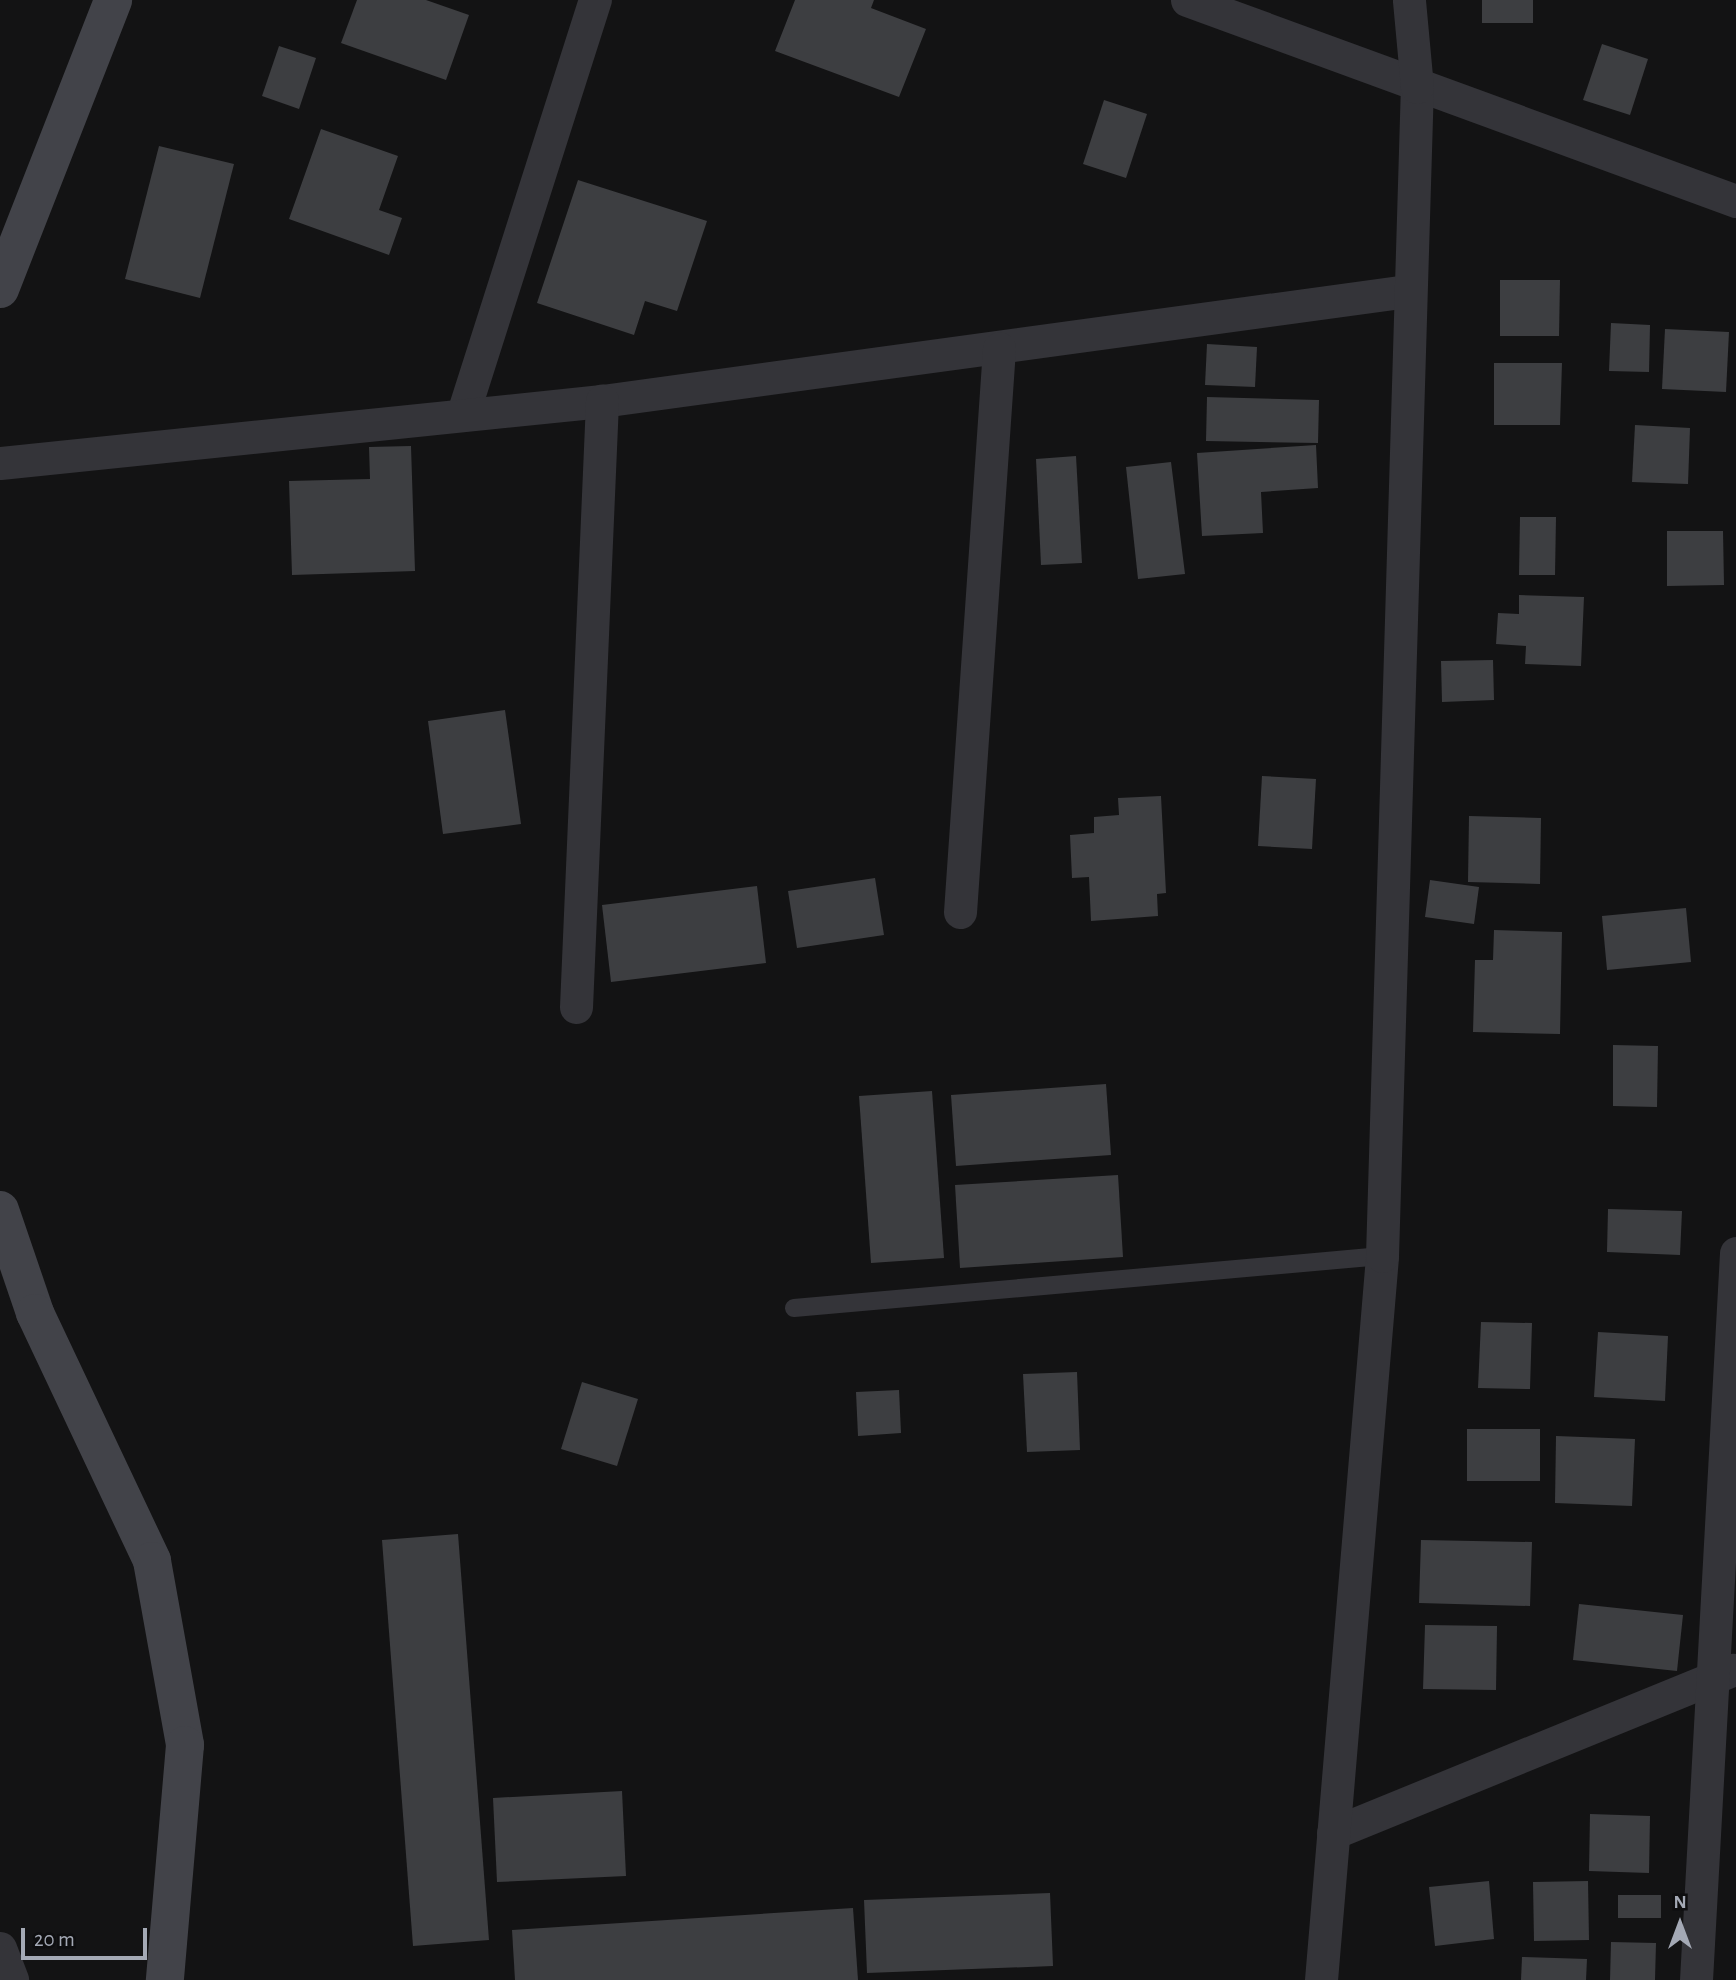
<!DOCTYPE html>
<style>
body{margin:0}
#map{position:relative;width:1736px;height:1980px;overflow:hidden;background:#131314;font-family:"Alegreya Sans",sans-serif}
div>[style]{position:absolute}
.building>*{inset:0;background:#3d3e41}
.lane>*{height:18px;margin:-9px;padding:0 9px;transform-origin:9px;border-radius:9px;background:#343439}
.street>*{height:33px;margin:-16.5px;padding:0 16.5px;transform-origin:16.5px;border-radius:16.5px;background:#343439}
.secondary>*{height:38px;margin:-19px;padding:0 19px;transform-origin:19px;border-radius:19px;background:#424349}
span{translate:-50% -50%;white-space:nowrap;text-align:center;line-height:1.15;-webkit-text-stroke:5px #0e0e0f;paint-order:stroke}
.north{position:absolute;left:1645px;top:1889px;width:70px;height:70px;-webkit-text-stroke:5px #0e0e0f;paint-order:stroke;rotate:0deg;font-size:19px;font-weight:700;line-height:28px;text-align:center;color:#a4a9b5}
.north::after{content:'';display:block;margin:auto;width:24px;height:32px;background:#a4a9b5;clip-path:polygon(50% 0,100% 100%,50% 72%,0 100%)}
.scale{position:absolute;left:21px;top:1928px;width:126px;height:32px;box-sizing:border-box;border:4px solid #a4a9b5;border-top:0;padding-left:9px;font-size:21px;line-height:24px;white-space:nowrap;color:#a4a9b5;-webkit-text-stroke:5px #0e0e0f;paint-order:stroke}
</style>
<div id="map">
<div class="building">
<div style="clip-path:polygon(357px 0,426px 0,469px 15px,446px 80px,341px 43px)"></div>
<div style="clip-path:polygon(795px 0,874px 0,871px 8px,926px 29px,899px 97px,775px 51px)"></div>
<div style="clip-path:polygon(1482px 0,1533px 0,1533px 23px,1482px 23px)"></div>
<div style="clip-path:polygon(1602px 44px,1648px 59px,1630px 115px,1583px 100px)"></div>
<div style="clip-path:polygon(279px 46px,316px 58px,299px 109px,262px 96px)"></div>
<div style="clip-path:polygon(1104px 100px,1147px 114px,1126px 178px,1083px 164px)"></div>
<div style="clip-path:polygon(321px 129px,398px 156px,379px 210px,402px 218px,389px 255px,289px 219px)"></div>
<div style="clip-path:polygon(159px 146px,234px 164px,200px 298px,125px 279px)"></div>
<div style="clip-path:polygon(578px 180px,707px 221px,677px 311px,645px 301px,634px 335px,537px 303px)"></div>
<div style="clip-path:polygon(1500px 280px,1560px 280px,1559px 336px,1500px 336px)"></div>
<div style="clip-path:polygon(1611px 323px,1650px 325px,1649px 372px,1609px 371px)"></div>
<div style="clip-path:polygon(1665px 329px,1729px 332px,1726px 392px,1662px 389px)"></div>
<div style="clip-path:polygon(1207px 344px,1257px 347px,1255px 387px,1205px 385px)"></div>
<div style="clip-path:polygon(1494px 363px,1562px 363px,1560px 425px,1494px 425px)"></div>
<div style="clip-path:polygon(1207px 397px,1319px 400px,1318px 443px,1206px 441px)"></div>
<div style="clip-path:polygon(1635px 425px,1690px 428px,1688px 484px,1632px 482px)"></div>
<div style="clip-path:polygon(1316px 445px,1318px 488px,1261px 492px,1263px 533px,1202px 536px,1197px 453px)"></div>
<div style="clip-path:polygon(411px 446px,415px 571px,292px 575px,289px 481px,370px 479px,369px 447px)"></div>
<div style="clip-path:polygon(1076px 456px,1082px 563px,1041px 565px,1036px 459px)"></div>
<div style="clip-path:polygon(1171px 462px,1185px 574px,1138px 579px,1126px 467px)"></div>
<div style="clip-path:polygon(1520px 517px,1556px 517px,1555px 575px,1519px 575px)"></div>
<div style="clip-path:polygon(1667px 531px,1723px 531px,1724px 585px,1667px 586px)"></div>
<div style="clip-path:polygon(1519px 595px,1584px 597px,1581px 666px,1525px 664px,1526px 646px,1496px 644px,1498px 613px,1519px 614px)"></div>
<div style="clip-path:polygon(1493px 660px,1494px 700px,1442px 702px,1441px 661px)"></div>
<div style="clip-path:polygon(505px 710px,521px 824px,443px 834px,428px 721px)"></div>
<div style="clip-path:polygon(1262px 776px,1316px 779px,1312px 849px,1258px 846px)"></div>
<div style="clip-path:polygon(1161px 796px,1166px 893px,1157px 894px,1158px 916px,1091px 921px,1089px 877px,1072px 878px,1070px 835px,1094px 833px,1094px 817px,1119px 815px,1118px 798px)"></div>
<div style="clip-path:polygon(1469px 816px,1541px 818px,1540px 884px,1468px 882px)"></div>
<div style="clip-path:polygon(875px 878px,884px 935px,797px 948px,788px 891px)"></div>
<div style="clip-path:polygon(1430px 880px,1479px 887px,1474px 924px,1425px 917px)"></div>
<div style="clip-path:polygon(757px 886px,766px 963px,611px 982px,602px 905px)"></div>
<div style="clip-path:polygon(1686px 908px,1691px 962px,1607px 970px,1602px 916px)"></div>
<div style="clip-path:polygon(1494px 930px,1562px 932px,1560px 1034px,1473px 1032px,1475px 960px,1493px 960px)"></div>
<div style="clip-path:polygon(1613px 1045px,1658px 1046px,1657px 1107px,1613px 1106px)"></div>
<div style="clip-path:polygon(1106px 1084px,1111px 1155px,956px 1166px,951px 1095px)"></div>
<div style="clip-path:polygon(932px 1091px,944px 1258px,871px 1263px,859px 1096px)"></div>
<div style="clip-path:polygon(1118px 1175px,1123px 1257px,960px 1268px,955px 1185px)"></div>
<div style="clip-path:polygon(1608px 1209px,1682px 1211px,1680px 1255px,1607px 1252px)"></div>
<div style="clip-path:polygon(1481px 1322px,1532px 1323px,1530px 1389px,1478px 1388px)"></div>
<div style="clip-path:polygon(1598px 1332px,1668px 1336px,1665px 1401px,1594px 1397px)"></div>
<div style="clip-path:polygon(1077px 1372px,1080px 1450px,1027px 1452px,1023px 1374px)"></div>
<div style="clip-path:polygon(582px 1382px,638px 1399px,617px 1466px,561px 1449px)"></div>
<div style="clip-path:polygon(899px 1390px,901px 1433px,858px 1436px,856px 1392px)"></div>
<div style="clip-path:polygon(1467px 1429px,1540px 1429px,1540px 1481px,1467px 1481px)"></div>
<div style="clip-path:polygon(1556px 1436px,1635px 1439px,1632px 1506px,1555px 1503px)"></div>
<div style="clip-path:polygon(458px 1534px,489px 1940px,413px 1946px,382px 1540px)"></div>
<div style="clip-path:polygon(1421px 1540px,1532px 1542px,1530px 1606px,1419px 1603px)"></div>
<div style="clip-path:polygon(1579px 1604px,1683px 1615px,1677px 1671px,1573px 1660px)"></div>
<div style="clip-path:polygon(1425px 1625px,1497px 1626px,1496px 1690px,1423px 1689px)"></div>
<div style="clip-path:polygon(622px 1791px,626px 1876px,497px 1882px,493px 1798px)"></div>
<div style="clip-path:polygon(1590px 1814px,1650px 1816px,1649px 1873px,1589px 1871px)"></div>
<div style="clip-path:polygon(1489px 1881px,1494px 1939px,1435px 1946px,1429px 1887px)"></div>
<div style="clip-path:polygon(1588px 1881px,1589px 1940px,1534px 1941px,1533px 1882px)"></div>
<div style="clip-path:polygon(1050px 1893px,1053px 1966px,867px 1973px,864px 1900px)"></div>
<div style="clip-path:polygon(1618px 1895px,1661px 1895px,1661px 1918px,1618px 1918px)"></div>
<div style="clip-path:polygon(853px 1908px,858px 1980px,515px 1980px,512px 1930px)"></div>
<div style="clip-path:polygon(1611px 1942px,1656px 1943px,1655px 1980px,1610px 1980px)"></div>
<div style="clip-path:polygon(1522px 1957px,1587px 1959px,1586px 1980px,1521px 1980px)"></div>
</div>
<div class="lane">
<div style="left:794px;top:1308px;width:590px;rotate:-5.05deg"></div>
</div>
<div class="street">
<div style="left:1187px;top:0;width:585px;rotate:20.11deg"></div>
<div style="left:463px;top:413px;width:434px;rotate:-72.3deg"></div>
<div style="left:0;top:463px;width:605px;rotate:-5.88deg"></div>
<div style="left:602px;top:401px;width:812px;rotate:-7.78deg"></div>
<div style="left:960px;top:912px;width:565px;rotate:-86.04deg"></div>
<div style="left:576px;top:1007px;width:607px;rotate:-87.54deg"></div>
<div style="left:1333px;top:1833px;width:432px;rotate:-22.2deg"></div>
<div style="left:0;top:1948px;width:34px;rotate:69deg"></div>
<div style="left:1321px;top:1980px;width:727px;rotate:-85.18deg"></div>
<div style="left:1382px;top:1256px;width:1170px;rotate:-88.29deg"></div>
<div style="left:1417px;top:87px;width:87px;rotate:-95.3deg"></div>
<div style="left:1696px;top:1980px;width:728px;rotate:-86.85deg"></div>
</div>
<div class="secondary">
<div style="left:0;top:289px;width:310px;rotate:-68.6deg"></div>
<div style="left:0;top:1210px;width:109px;rotate:71.2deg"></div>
<div style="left:35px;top:1313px;width:274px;rotate:64.7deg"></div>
<div style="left:152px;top:1561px;width:187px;rotate:79.8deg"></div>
<div style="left:185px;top:1745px;width:236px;rotate:94.9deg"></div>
</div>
<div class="north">N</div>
<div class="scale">20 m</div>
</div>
